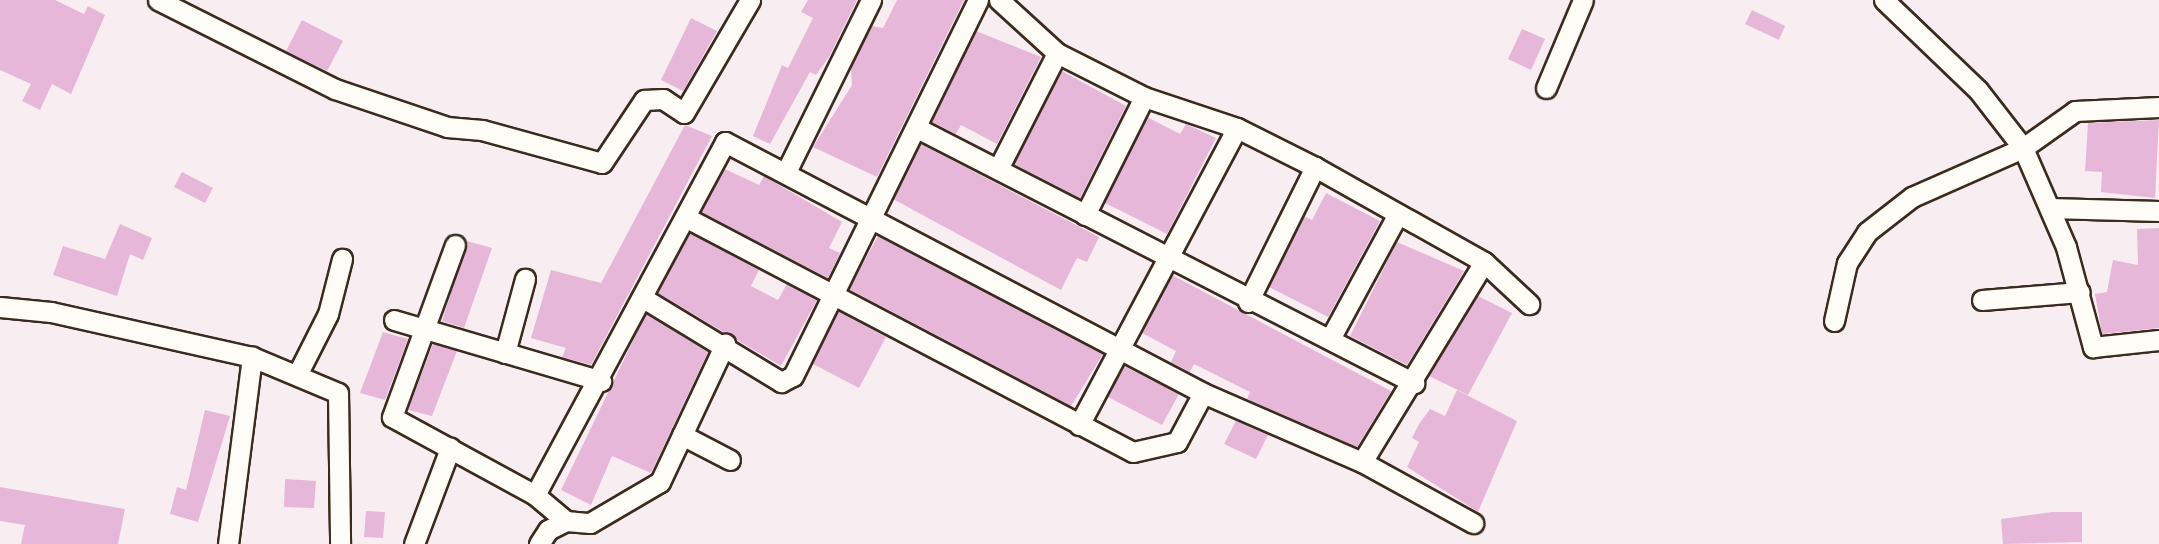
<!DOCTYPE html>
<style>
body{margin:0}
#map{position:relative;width:2159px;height:544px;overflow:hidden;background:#f8eef1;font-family:"Playpen Sans",sans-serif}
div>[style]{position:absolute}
.building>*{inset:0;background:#e6b7d8}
.roads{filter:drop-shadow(2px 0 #3b2a1e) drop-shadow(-2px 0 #3b2a1e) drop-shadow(0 2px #3b2a1e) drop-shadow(0 -2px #3b2a1e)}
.minor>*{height:19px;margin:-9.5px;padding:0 9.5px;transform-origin:9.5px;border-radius:9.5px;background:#fdfcf7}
span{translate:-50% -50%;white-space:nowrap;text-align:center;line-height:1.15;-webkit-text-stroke:5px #fdfcf7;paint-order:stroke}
</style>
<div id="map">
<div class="building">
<div style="clip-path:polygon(0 0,55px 0,84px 14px,88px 6px,105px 15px,71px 94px,52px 84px,40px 110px,22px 101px,31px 84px,0 70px)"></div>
<div style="clip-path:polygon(808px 0,857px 0,829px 57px,816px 75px,810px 72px,770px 144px,753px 136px,782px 65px,788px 68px,813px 18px,801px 12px)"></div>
<div style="clip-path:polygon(897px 0,964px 0,877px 177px,813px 147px,852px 85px,851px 67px,872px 26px,883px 28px)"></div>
<div style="clip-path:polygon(1752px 10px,1785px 26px,1779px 40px,1745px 24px)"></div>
<div style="clip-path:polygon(691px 18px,717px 31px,683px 91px,661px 80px)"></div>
<div style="clip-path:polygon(302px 20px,343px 41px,327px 71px,286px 51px)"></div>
<div style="clip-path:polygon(1522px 29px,1545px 39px,1531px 70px,1508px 59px)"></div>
<div style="clip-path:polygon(976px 31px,1041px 57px,997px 144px,961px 125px,956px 134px,932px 122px)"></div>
<div style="clip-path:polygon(1062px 71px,1126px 106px,1080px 198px,1014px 164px)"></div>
<div style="clip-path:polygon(1147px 117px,1180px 134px,1186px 124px,1216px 138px,1167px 234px,1105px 203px)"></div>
<div style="clip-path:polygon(2159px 120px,2155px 198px,2101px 192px,2102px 172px,2085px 171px,2088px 123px)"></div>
<div style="clip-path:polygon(685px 125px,712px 136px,591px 365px,562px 357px,566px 348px,531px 338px,551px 270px,601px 283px)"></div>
<div style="clip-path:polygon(921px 144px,1099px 237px,1087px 262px,1077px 258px,1061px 290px,893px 199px)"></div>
<div style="clip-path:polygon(725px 169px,759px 185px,764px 176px,842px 222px,829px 248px,840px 253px,828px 278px,701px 212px)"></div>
<div style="clip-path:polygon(182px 172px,213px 188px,205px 203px,174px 187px)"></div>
<div style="clip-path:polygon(1326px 193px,1380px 221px,1328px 317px,1269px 287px,1304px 216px,1312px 220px)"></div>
<div style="clip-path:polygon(120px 224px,152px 238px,143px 260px,130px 254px,117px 296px,53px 275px,63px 246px,105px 259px)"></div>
<div style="clip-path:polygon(2159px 228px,2159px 328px,2102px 334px,2095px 294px,2107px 292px,2113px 260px,2138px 265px,2137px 229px)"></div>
<div style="clip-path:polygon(690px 233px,759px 270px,751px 286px,778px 300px,787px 284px,817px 300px,781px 366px,658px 293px)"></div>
<div style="clip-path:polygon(878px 236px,1103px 354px,1071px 406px,849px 289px)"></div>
<div style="clip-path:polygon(467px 241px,492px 248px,464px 328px,442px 321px)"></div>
<div style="clip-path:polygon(1397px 242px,1464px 271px,1407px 365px,1350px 336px)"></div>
<div style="clip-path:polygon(1172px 275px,1391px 391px,1357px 447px,1247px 399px,1250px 392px,1194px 364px,1190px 372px,1171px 362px,1176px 351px,1142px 333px)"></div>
<div style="clip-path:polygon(1478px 296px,1512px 313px,1468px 395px,1429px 376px)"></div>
<div style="clip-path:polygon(838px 311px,886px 337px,859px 388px,813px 364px)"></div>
<div style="clip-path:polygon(646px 314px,708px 352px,651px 473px,612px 456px,591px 505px,561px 490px)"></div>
<div style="clip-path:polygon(383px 332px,408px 339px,385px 400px,360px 393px)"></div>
<div style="clip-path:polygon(433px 344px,457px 351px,432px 416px,408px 410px)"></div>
<div style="clip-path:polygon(1124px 366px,1179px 394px,1162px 425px,1108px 397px)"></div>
<div style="clip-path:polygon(1457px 390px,1517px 421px,1478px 512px,1407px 467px,1419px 442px,1412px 438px,1419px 424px,1430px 409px,1445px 416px)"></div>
<div style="clip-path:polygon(205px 410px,230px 416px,198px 522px,170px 514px,177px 487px,186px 490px)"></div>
<div style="clip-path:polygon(1236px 421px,1268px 435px,1256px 459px,1224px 444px)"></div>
<div style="clip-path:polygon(285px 479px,316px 481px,314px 508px,284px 507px)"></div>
<div style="clip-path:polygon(0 487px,125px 509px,118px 544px,21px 544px,25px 525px,0 521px)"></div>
<div style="clip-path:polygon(366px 511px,385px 512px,383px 538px,364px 537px)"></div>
<div style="clip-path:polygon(2052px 512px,2082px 512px,2082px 542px,2003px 544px,2001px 519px)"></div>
</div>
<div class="roads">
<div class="minor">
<div style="left:158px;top:0;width:198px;rotate:26.7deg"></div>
<div style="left:335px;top:89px;width:118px;rotate:18.7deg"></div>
<div style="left:447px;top:127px;width:35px;rotate:5deg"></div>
<div style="left:482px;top:130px;width:124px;rotate:15.4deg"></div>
<div style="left:602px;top:163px;width:76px;rotate:-56.3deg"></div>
<div style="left:644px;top:100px;width:19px;rotate:-3deg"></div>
<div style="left:663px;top:99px;width:25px;rotate:34deg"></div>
<div style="left:684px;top:113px;width:131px;rotate:-59.7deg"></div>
<div style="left:999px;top:0;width:79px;rotate:42.4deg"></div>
<div style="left:1057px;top:53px;width:97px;rotate:26.8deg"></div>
<div style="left:1144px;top:97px;width:98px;rotate:18.4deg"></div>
<div style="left:1237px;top:128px;width:87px;rotate:26.6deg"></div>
<div style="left:1315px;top:167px;width:194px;rotate:29.3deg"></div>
<div style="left:1484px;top:262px;width:62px;rotate:43deg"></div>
<div style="left:1884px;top:0;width:130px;rotate:43.8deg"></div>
<div style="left:1978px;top:90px;width:73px;rotate:52.2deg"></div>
<div style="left:2023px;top:148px;width:108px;rotate:66.5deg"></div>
<div style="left:2066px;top:247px;width:104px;rotate:74.9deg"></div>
<div style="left:2093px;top:347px;width:66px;rotate:-6.1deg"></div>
<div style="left:1546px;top:88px;width:95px;rotate:-67.2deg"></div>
<div style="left:917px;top:128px;width:559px;rotate:27.16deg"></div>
<div style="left:998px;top:169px;width:130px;rotate:-63deg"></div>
<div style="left:786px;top:172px;width:192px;rotate:-63.7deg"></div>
<div style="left:2050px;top:208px;width:109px;rotate:1.6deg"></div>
<div style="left:1085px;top:215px;width:132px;rotate:-63.4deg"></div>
<div style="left:685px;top:217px;width:506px;rotate:27.68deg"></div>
<div style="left:1133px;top:452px;width:45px;rotate:-12.8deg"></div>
<div style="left:1177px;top:442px;width:55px;rotate:-62deg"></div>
<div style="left:455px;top:245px;width:183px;rotate:110.1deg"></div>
<div style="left:392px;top:417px;width:163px;rotate:28.6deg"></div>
<div style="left:535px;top:495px;width:40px;rotate:40deg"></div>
<div style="left:566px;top:521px;width:24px;rotate:5deg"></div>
<div style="left:590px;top:523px;width:81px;rotate:-30.4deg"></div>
<div style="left:660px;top:482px;width:153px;rotate:-64.8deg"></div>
<div style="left:643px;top:298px;width:162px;rotate:31.3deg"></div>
<div style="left:781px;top:382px;width:13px;rotate:-27deg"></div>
<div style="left:793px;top:376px;width:419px;rotate:-63.8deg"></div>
<div style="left:1982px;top:300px;width:98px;rotate:-4.7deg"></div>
<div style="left:1248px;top:302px;width:151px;rotate:-63.6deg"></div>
<div style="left:0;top:307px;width:51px;rotate:5.6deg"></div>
<div style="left:51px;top:312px;width:206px;rotate:12.6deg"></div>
<div style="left:252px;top:357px;width:93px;rotate:22.7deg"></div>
<div style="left:338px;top:393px;width:151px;rotate:89.2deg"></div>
<div style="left:394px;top:320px;width:216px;rotate:16.4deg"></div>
<div style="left:1834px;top:321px;width:59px;rotate:-77.4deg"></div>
<div style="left:1847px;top:263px;width:37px;rotate:-57deg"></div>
<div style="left:1867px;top:232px;width:57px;rotate:-37.9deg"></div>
<div style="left:1912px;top:197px;width:121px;rotate:-23.8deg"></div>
<div style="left:2023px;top:148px;width:64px;rotate:-35.4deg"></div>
<div style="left:2075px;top:111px;width:84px;rotate:-2.7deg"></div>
<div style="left:1330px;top:339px;width:142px;rotate:-61.5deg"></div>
<div style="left:505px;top:353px;width:77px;rotate:-74.9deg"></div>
<div style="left:297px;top:375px;width:68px;rotate:-63.1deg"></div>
<div style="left:328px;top:314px;width:57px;rotate:-75.7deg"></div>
<div style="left:1079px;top:425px;width:336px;rotate:-62deg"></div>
<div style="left:682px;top:435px;width:54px;rotate:27.5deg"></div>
<div style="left:1362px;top:462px;width:234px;rotate:-58.6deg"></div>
<div style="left:535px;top:495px;width:401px;rotate:-61.7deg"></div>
<div style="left:725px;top:142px;width:540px;rotate:27.7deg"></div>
<div style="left:1203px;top:393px;width:173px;rotate:23.5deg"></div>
<div style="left:1362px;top:462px;width:127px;rotate:28.8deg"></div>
<div style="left:228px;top:544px;width:189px;rotate:-82.7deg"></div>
<div style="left:414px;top:544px;width:103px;rotate:-69.4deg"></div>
<div style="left:539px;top:544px;width:17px;rotate:-57deg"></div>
<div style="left:548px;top:530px;width:20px;rotate:-27deg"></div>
</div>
</div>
</div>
